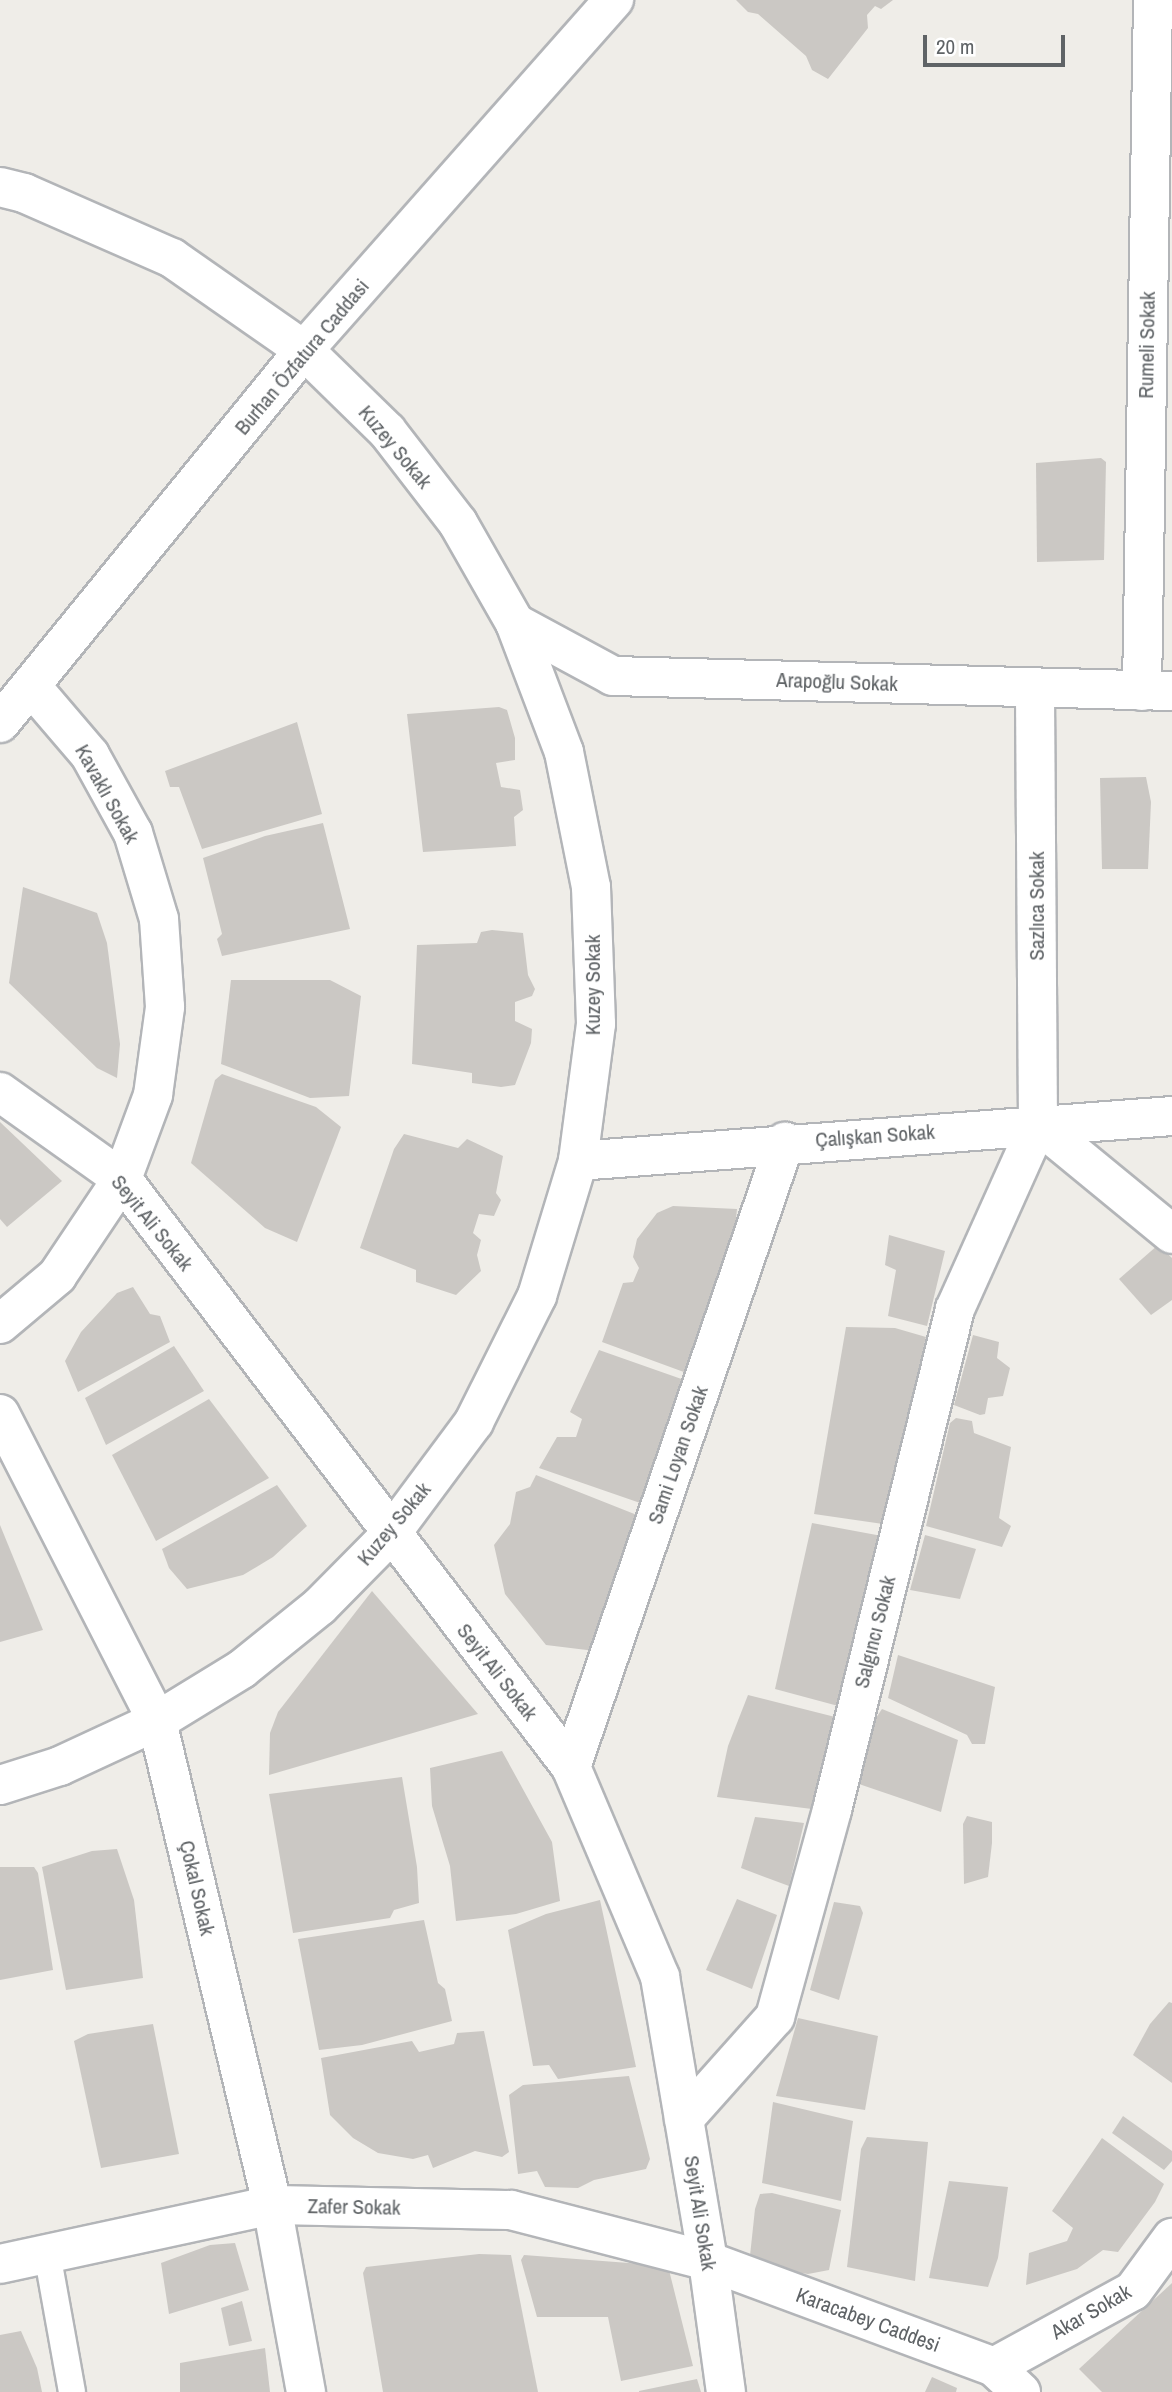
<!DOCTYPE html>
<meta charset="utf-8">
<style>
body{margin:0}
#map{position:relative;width:1172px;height:2392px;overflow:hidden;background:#efede8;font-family:"Archivo Narrow",sans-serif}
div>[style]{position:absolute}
.building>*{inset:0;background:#cbc8c4}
.roads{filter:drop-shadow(2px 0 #b3b5b8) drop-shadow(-2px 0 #b3b5b8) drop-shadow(0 2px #b3b5b8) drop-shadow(0 -2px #b3b5b8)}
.lane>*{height:26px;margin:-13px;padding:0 13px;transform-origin:13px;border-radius:13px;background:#fff}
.street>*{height:38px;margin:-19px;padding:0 19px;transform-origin:19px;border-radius:19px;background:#fff}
.secondary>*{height:38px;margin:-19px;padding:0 19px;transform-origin:19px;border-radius:19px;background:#fff}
span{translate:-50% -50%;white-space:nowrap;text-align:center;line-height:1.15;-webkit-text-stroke:6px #fff;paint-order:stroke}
.street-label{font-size:21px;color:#5f6366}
.scale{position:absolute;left:923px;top:35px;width:142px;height:32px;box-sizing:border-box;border:4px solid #5f6366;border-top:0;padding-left:9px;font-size:21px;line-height:24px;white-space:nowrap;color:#5f6366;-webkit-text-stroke:5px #fff;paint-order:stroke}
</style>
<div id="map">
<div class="building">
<div style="clip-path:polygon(736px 0,893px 0,881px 9px,875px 6px,867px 15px,868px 28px,828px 79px,812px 70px,806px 56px,758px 14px,748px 12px)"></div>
<div style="clip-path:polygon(1101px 458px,1106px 462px,1104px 560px,1037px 562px,1036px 463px)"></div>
<div style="clip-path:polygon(499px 707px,507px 710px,515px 738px,515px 760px,496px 763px,501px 787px,520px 790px,523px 810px,514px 817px,516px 846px,423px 852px,407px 714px)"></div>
<div style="clip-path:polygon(297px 722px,322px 814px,202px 849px,179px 787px,170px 787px,165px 771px)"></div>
<div style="clip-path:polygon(1146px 777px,1151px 802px,1148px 869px,1102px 869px,1100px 778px)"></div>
<div style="clip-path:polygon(323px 823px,350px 929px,222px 956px,217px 939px,222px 934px,203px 858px,265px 836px)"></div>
<div style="clip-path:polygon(23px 887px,97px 913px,107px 943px,120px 1044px,117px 1078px,97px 1068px,9px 983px)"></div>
<div style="clip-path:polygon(492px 930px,523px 933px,528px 975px,535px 989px,532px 996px,515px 1002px,515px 1021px,532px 1029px,531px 1043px,515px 1085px,501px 1087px,472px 1083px,472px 1073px,412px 1064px,417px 945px,477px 943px,481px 932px)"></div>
<div style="clip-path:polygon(231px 980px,330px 980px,361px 996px,349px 1096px,310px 1098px,221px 1064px)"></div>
<div style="clip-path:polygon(222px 1074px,316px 1107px,341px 1127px,297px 1242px,265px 1228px,191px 1163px,215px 1080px)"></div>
<div style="clip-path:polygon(0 1122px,62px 1181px,7px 1227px,0 1219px)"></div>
<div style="clip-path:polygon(404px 1134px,458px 1148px,467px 1139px,503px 1156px,496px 1193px,501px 1200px,494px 1216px,479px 1214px,473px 1233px,481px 1240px,477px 1255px,481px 1271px,456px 1295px,416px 1282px,416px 1270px,360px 1248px,394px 1149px)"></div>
<div style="clip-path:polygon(673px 1206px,737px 1209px,729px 1288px,692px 1375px,602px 1342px,623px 1283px,633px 1282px,639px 1268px,633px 1257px,637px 1239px,657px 1213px)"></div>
<div style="clip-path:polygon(889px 1235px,945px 1251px,927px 1326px,888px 1316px,896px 1270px,885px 1265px)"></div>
<div style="clip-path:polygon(1158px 1245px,1172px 1258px,1172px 1300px,1151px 1315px,1119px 1279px)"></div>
<div style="clip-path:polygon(133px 1287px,150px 1314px,160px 1316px,170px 1342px,78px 1392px,65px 1361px,81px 1332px,117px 1293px)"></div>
<div style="clip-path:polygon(846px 1327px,895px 1328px,926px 1337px,883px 1524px,814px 1514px)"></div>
<div style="clip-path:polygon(973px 1335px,999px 1342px,997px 1358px,1010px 1368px,1003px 1396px,988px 1398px,985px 1414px,980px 1415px,954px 1405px)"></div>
<div style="clip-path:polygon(174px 1346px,204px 1391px,106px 1445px,85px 1398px)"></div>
<div style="clip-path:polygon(599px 1350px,690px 1382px,646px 1505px,539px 1468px,557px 1437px,576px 1437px,582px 1419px,570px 1412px)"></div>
<div style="clip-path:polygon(209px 1399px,269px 1478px,156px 1541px,112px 1455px)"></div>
<div style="clip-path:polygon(956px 1418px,972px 1421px,974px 1433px,1011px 1447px,999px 1518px,1011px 1526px,1002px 1547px,926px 1526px,950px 1423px)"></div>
<div style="clip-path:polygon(536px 1475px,642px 1517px,595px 1651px,546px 1645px,505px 1594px,494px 1545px,510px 1524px,516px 1492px,530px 1487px)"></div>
<div style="clip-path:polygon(277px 1485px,307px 1526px,273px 1557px,243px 1575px,187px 1589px,169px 1568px,162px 1549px)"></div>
<div style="clip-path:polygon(812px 1523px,882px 1536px,842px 1707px,775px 1689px)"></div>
<div style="clip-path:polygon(0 1525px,43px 1630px,0 1642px)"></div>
<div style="clip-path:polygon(925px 1535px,976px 1549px,960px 1599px,910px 1590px)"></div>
<div style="clip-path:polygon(372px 1591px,478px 1714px,269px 1775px,270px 1733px,278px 1712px)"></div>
<div style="clip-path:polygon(898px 1655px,995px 1687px,985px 1744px,972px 1744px,967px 1735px,888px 1698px)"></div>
<div style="clip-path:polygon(748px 1695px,843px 1719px,820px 1810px,717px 1797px,728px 1746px)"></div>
<div style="clip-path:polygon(882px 1709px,958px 1740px,941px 1812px,856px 1783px,863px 1737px)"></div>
<div style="clip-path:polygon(502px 1751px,552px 1842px,560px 1901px,516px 1914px,456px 1921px,450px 1866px,432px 1806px,430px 1768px)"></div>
<div style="clip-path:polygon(402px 1777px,417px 1867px,419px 1903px,394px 1910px,390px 1918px,293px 1933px,269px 1794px)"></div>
<div style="clip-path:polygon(967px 1816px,992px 1822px,992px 1843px,988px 1877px,964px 1884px,963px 1824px)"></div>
<div style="clip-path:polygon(755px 1817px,804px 1823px,789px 1886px,741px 1868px)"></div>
<div style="clip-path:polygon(117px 1849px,134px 1900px,143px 1978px,66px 1990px,42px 1867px,92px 1851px)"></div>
<div style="clip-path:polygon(0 1867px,34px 1867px,38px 1873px,53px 1970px,0 1980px)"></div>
<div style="clip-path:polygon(737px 1899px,777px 1915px,752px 1989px,706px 1970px)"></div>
<div style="clip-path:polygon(600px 1900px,636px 2067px,558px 2079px,549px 2065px,533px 2066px,508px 1930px,546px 1914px)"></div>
<div style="clip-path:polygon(834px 1902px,860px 1906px,863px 1913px,839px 2000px,810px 1990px)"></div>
<div style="clip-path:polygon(424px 1920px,438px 1983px,445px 1989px,452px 2021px,362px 2045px,319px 2050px,298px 1939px)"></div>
<div style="clip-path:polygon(1169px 2002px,1172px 2003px,1172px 2083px,1133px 2055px,1150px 2024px)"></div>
<div style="clip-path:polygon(798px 2018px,878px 2036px,865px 2110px,776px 2096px)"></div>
<div style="clip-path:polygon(153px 2024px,179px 2154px,101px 2168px,74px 2041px,88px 2034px)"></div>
<div style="clip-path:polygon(484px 2031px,509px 2152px,502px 2157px,475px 2151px,433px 2168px,428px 2155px,413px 2159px,378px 2153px,353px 2138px,330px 2115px,321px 2058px,412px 2041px,419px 2052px,454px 2044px,457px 2033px)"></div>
<div style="clip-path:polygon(629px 2076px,650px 2159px,646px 2169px,594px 2180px,578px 2188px,545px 2187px,537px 2171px,518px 2174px,509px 2095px,523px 2085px)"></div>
<div style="clip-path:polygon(773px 2102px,853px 2121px,841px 2201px,762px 2183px)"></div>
<div style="clip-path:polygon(1123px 2116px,1172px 2151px,1172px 2161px,1164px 2170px,1112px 2133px)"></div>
<div style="clip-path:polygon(867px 2137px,928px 2142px,915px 2281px,847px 2267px,861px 2149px)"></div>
<div style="clip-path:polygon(1102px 2138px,1164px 2184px,1155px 2202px,1118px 2252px,1103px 2250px,1077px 2269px,1026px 2285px,1029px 2253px,1067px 2241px,1073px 2228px,1052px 2211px)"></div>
<div style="clip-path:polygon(949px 2181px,1008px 2187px,998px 2258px,988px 2287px,929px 2278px)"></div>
<div style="clip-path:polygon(772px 2193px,841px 2210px,829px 2270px,808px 2274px,749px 2265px,755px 2209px,760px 2194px)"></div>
<div style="clip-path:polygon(235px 2243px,249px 2290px,169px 2314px,161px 2263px,210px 2245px)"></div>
<div style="clip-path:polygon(479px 2254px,511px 2255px,538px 2392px,383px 2392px,363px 2273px,366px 2267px)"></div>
<div style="clip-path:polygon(524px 2255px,668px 2266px,693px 2366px,621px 2381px,608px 2317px,537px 2317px,521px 2260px)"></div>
<div style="clip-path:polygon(1172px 2283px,1172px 2392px,1102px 2392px,1079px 2369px)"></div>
<div style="clip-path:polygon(242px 2301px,252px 2341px,229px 2346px,221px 2308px)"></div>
<div style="clip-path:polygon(21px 2331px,37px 2368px,42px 2392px,0 2392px,0 2335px)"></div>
<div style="clip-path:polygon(265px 2348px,270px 2392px,180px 2392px,180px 2363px)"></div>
<div style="clip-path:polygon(932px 2377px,957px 2388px,956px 2392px,925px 2392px)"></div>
<div style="clip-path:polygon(697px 2379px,701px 2392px,639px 2392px,639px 2391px)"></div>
</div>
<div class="roads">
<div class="lane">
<div style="left:47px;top:2253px;width:141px;rotate:79.8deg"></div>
</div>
<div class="street">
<div style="left:0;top:187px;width:25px;rotate:14deg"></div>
<div style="left:24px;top:193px;width:162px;rotate:23.7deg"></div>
<div style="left:172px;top:258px;width:161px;rotate:34.9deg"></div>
<div style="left:304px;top:350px;width:116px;rotate:44.3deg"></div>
<div style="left:387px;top:431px;width:116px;rotate:52.3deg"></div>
<div style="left:458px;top:523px;width:115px;rotate:60.3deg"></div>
<div style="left:515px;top:623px;width:138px;rotate:69.2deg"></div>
<div style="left:564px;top:752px;width:138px;rotate:78.7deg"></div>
<div style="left:591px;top:887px;width:137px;rotate:87.9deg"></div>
<div style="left:596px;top:1024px;width:138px;rotate:97.5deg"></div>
<div style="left:578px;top:1161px;width:141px;rotate:106.9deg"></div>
<div style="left:537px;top:1296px;width:141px;rotate:116.6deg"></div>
<div style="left:474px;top:1422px;width:141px;rotate:126.6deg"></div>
<div style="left:390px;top:1535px;width:100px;rotate:134.6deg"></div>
<div style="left:320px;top:1606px;width:100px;rotate:141.1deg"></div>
<div style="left:242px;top:1669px;width:100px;rotate:148.5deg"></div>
<div style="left:157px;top:1721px;width:107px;rotate:155.1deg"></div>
<div style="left:60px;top:1766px;width:63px;rotate:162.4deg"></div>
<div style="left:515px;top:623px;width:111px;rotate:28.4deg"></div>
<div style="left:613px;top:676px;width:559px;rotate:1.54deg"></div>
<div style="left:1142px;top:691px;width:691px;rotate:-89.09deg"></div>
<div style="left:0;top:723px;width:481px;rotate:-50.8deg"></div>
<div style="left:304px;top:350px;width:468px;rotate:-48.5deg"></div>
<div style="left:1038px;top:1124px;width:173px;rotate:39.4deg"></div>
<div style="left:578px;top:1161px;width:596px;rotate:-4.33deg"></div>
<div style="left:0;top:1324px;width:75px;rotate:-40.1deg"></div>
<div style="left:57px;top:1276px;width:117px;rotate:-56.2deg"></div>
<div style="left:122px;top:1179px;width:90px;rotate:-69.7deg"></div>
<div style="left:153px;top:1095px;width:89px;rotate:-82.2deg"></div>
<div style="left:165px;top:1007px;width:88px;rotate:-93.9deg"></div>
<div style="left:159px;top:919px;width:90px;rotate:-106.8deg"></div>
<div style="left:133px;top:833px;width:89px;rotate:-118.9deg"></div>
<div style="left:90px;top:755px;width:89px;rotate:-130.5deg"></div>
<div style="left:0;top:1414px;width:345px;rotate:62.9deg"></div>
<div style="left:157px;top:1721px;width:497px;rotate:76.6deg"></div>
<div style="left:272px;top:2205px;width:190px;rotate:79.7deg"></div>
<div style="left:571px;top:1767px;width:661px;rotate:-71.1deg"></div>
<div style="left:684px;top:2119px;width:137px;rotate:-48.3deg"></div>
<div style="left:775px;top:2017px;width:215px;rotate:-74.6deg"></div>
<div style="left:832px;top:1810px;width:516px;rotate:-76.21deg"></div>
<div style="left:955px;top:1309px;width:203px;rotate:-65.8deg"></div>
<div style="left:1038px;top:1124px;width:436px;rotate:-90.4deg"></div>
<div style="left:0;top:2264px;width:278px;rotate:-12.2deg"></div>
<div style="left:272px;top:2205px;width:239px;rotate:1.2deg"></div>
<div style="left:511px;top:2210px;width:203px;rotate:14.5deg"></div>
<div style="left:708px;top:2261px;width:132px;rotate:82.2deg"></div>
<div style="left:994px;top:2367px;width:158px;rotate:-28.7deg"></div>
<div style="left:1133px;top:2291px;width:66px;rotate:-53.7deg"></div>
</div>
<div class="secondary">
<div style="left:0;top:1092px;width:150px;rotate:35.5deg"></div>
<div style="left:122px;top:1179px;width:740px;rotate:52.63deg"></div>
<div style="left:571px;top:1767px;width:228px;rotate:67deg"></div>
<div style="left:660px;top:1977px;width:288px;rotate:80.4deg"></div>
<div style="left:708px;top:2261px;width:305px;rotate:20.3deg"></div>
<div style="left:994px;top:2367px;width:37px;rotate:43deg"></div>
</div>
</div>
<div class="street-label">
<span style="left:1147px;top:345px;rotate:-89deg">Rumeli Sokak</span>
<span style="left:302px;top:357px;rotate:-50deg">Burhan Özfatura Caddasi</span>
<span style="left:395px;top:447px;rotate:50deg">Kuzey Sokak</span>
<span style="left:837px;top:682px;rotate:2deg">Arapoğlu Sokak</span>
<span style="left:107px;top:794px;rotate:61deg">Kavaklı Sokak</span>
<span style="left:1037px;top:906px;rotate:-90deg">Sazlıca Sokak</span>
<span style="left:593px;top:985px;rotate:-90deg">Kuzey Sokak</span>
<span style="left:875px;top:1136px;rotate:-4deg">Çalışkan Sokak</span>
<span style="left:152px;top:1223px;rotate:51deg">Seyit Ali Sokak</span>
<span style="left:678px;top:1455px;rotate:-71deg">Sami Loyan Sokak</span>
<span style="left:394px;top:1524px;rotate:-50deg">Kuzey Sokak</span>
<span style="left:875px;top:1632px;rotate:-76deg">Salgıncı Sokak</span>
<span style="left:497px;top:1672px;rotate:52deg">Seyit Ali Sokak</span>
<span style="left:197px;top:1888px;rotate:77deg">Çokal Sokak</span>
<span style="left:354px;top:2207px;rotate:1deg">Zafer Sokak</span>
<span style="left:700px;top:2213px;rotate:81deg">Seyit Ali Sokak</span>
<span style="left:1091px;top:2312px;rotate:-30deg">Akar Sokak</span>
<span style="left:868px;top:2320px;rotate:20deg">Karacabey Caddesi</span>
</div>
<div class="scale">20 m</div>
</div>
